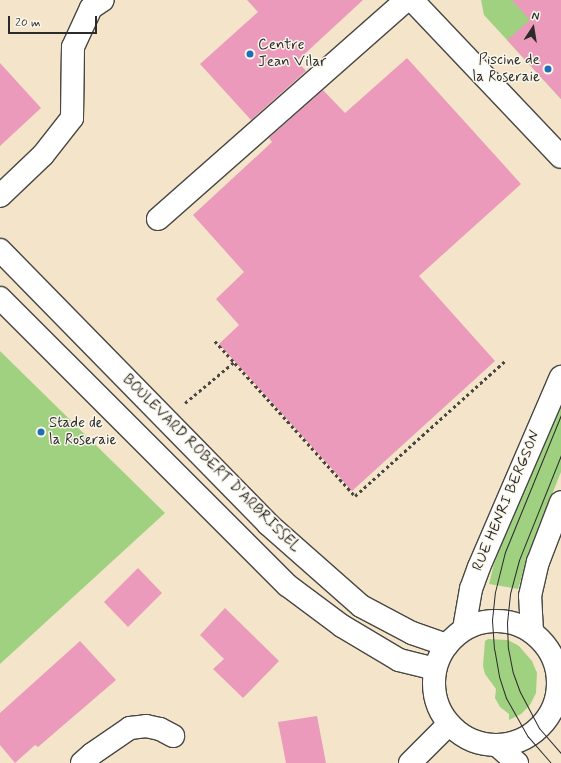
<!DOCTYPE html>
<style>
body{margin:0}
#map{position:relative;width:561px;height:763px;overflow:hidden;background:#f4e5ca;font-family:Mynerve,sans-serif}
div>[style]{position:absolute}
.green>*{inset:0;background:#9fd181}
.building>*{inset:0;background:#eb9abb}
.path>*{height:2.5px;margin-top:-1.25px;transform-origin:0;background:repeating-linear-gradient(90deg,#494743 0 3px,transparent 0 6px)}
.roads{filter:drop-shadow(1px 0 #494743) drop-shadow(-1px 0 #494743) drop-shadow(0 1px #494743) drop-shadow(0 -1px #494743)}
.minor>*{height:22px;margin:-11px;padding:0 11px;transform-origin:11px;border-radius:11px;background:#fff}
.minor>.ring{margin:-11px;padding:0;box-sizing:content-box;background:none;border:22px solid #fff;border-radius:50%}
.tram>*{height:1px;margin:-0.5px;padding:0 0.5px;transform-origin:0.5px;border-radius:0.5px;background:#2b2b2b}
.dots>*{width:11px;height:11px;translate:-50% -50%;box-sizing:border-box;border:2px solid #fbf7ec;border-radius:50%}
span{translate:-50% -50%;white-space:nowrap;text-align:center;line-height:1.15;-webkit-text-stroke:3px #fbf7ec;paint-order:stroke}
.poi-label{font-size:15px;color:#2b2b2b}
.left{translate:0 -50%;text-align:left}
.right{translate:-100% -50%;text-align:right}
.street-label{font-size:15px;color:#2b2b2b}
.north{position:absolute;left:513px;top:8px;width:40px;height:40px;-webkit-text-stroke:3px #fbf7ec;paint-order:stroke;rotate:12deg;font-size:11px;font-weight:700;line-height:16px;text-align:center;color:#2b2b2b}
.north::after{content:'';display:block;margin:auto;width:14px;height:18px;background:#2b2b2b;clip-path:polygon(50% 0,100% 100%,50% 72%,0 100%)}
.scale{position:absolute;left:8px;top:16px;width:89px;height:18px;box-sizing:border-box;border:2px solid #2b2b2b;border-top:0;padding-left:5px;font-size:12px;line-height:14px;white-space:nowrap;color:#2b2b2b;-webkit-text-stroke:3px #fbf7ec;paint-order:stroke}
</style>
<div id="map">
<div class="green">
<div style="clip-path:polygon(481px 0,561px 0,561px 99px,484px 15px)"></div>
<div style="clip-path:polygon(0 351px,165px 513px,0 664px)"></div>
<div style="clip-path:polygon(561px 400px,561px 472px,531px 547px,518px 589px,489px 584px,494px 564px,506px 531px)"></div>
<div style="clip-path:polygon(488px 639px,508px 640px,519px 646px,532px 661px,537px 673px,536px 693px,530px 705px,521px 714px,509px 720px,509px 714px,500px 707px,495px 698px,496px 689px,485px 674px,483px 666px,485px 641px)"></div>
</div>
<div class="building">
<div style="clip-path:polygon(247px 0,363px 0,297px 61px,306px 71px,251px 120px,200px 64px,258px 12px)"></div>
<div style="clip-path:polygon(512px 0,561px 0,561px 99px,507px 40px,530px 20px)"></div>
<div style="clip-path:polygon(407px 58px,521px 184px,419px 276px,495px 361px,352px 491px,219px 344px,239px 325px,216px 299px,244px 272px,193px 215px,272px 142px,269px 138px,323px 90px,345px 113px)"></div>
<div style="clip-path:polygon(0 63px,41px 108px,0 146px)"></div>
<div style="clip-path:polygon(138px 568px,162px 593px,128px 627px,104px 602px)"></div>
<div style="clip-path:polygon(225px 608px,279px 661px,243px 698px,213px 669px,224px 659px,200px 635px)"></div>
<div style="clip-path:polygon(80px 641px,116px 680px,38px 747px,35px 745px,15px 763px,0 745px,0 713px)"></div>
<div style="clip-path:polygon(317px 716px,326px 763px,286px 763px,278px 722px)"></div>
</div>
<div class="path">
<div style="left:215px;top:341px;width:209px;rotate:47.9deg"></div>
<div style="left:355px;top:496px;width:203px;rotate:-42deg"></div>
<div style="left:185px;top:403px;width:64px;rotate:-39.9deg"></div>
</div>
<div class="roads">
<div class="minor">
<div style="left:412px;top:0;width:216px;rotate:46.5deg"></div>
<div style="left:0;top:196px;width:59px;rotate:-43.6deg"></div>
<div style="left:43px;top:155px;width:47px;rotate:-51.9deg"></div>
<div style="left:72px;top:118px;width:71px;rotate:-89.2deg"></div>
<div style="left:73px;top:47px;width:43px;rotate:-65.2deg"></div>
<div style="left:91px;top:8px;width:14px;rotate:-34deg"></div>
<div style="left:158px;top:219px;width:331px;rotate:-41.4deg"></div>
<div style="left:0;top:250px;width:383px;rotate:45.6deg"></div>
<div style="left:268px;top:524px;width:124px;rotate:41.4deg"></div>
<div style="left:361px;top:606px;width:58px;rotate:27.9deg"></div>
<div style="left:412px;top:633px;width:37px;rotate:19deg"></div>
<div style="left:0;top:298px;width:406px;rotate:45deg"></div>
<div style="left:287px;top:585px;width:69px;rotate:36.7deg"></div>
<div style="left:342px;top:626px;width:66px;rotate:30.8deg"></div>
<div style="left:399px;top:660px;width:37px;rotate:14deg"></div>
<div class="ring" style="left:434px;top:621px;width:102px;height:102px"></div>
<div style="left:464px;top:629px;width:41px;rotate:-80.1deg"></div>
<div style="left:471px;top:589px;width:23px;rotate:-70deg"></div>
<div style="left:479px;top:567px;width:207px;rotate:-66.7deg"></div>
<div style="left:532px;top:632px;width:36px;rotate:-93deg"></div>
<div style="left:530px;top:596px;width:35px;rotate:-77deg"></div>
<div style="left:538px;top:562px;width:64px;rotate:-69deg"></div>
<div style="left:497px;top:745px;width:27px;rotate:42deg"></div>
<div style="left:82px;top:763px;width:13px;rotate:-42deg"></div>
<div style="left:92px;top:754px;width:46px;rotate:-34.4deg"></div>
<div style="left:130px;top:728px;width:16px;rotate:-7deg"></div>
<div style="left:146px;top:726px;width:14px;rotate:12deg"></div>
<div style="left:160px;top:729px;width:15px;rotate:28deg"></div>
<div style="left:410px;top:763px;width:55px;rotate:-45deg"></div>
</div>
</div>
<div class="tram">
<div style="left:561px;top:455px;width:113px;rotate:111.8deg"></div>
<div style="left:519px;top:560px;width:35px;rotate:105deg"></div>
<div style="left:510px;top:594px;width:29px;rotate:96deg"></div>
<div style="left:507px;top:623px;width:25px;rotate:88deg"></div>
<div style="left:508px;top:648px;width:25px;rotate:79deg"></div>
<div style="left:513px;top:673px;width:20px;rotate:70deg"></div>
<div style="left:520px;top:692px;width:41px;rotate:62.2deg"></div>
<div style="left:539px;top:728px;width:33px;rotate:49deg"></div>
<div style="left:551px;top:763px;width:35px;rotate:-131deg"></div>
<div style="left:528px;top:737px;width:45px;rotate:-119.4deg"></div>
<div style="left:506px;top:698px;width:23px;rotate:-108deg"></div>
<div style="left:499px;top:676px;width:27px;rotate:-100deg"></div>
<div style="left:494px;top:649px;width:29px;rotate:-94deg"></div>
<div style="left:492px;top:620px;width:28px;rotate:-84deg"></div>
<div style="left:495px;top:592px;width:41px;rotate:-76deg"></div>
<div style="left:505px;top:552px;width:148px;rotate:-67.8deg"></div>
</div>
<div class="dots">
<div style="left:250px;top:54px;background:#1f6fb2"></div>
<div style="left:548px;top:69px;background:#1f6fb2"></div>
<div style="left:41px;top:432px;background:#1f6fb2"></div>
</div>
<div class="poi-label">
<span class="left" style="left:258px;top:54px">Centre<br>Jean Vilar</span>
<span class="right" style="left:540px;top:69px">Piscine de<br>la Roseraie</span>
<span class="left" style="left:49px;top:432px">Stade de<br>la Roseraie</span>
</div>
<div class="street-label">
<span style="left:211px;top:464px;rotate:45deg">BOULEVARD ROBERT D'ARBRISSEL</span>
<span style="left:507px;top:501px;rotate:-67deg">RUE HENRI BERGSON</span>
</div>
<div class="north">N</div>
<div class="scale">20 m</div>
</div>
